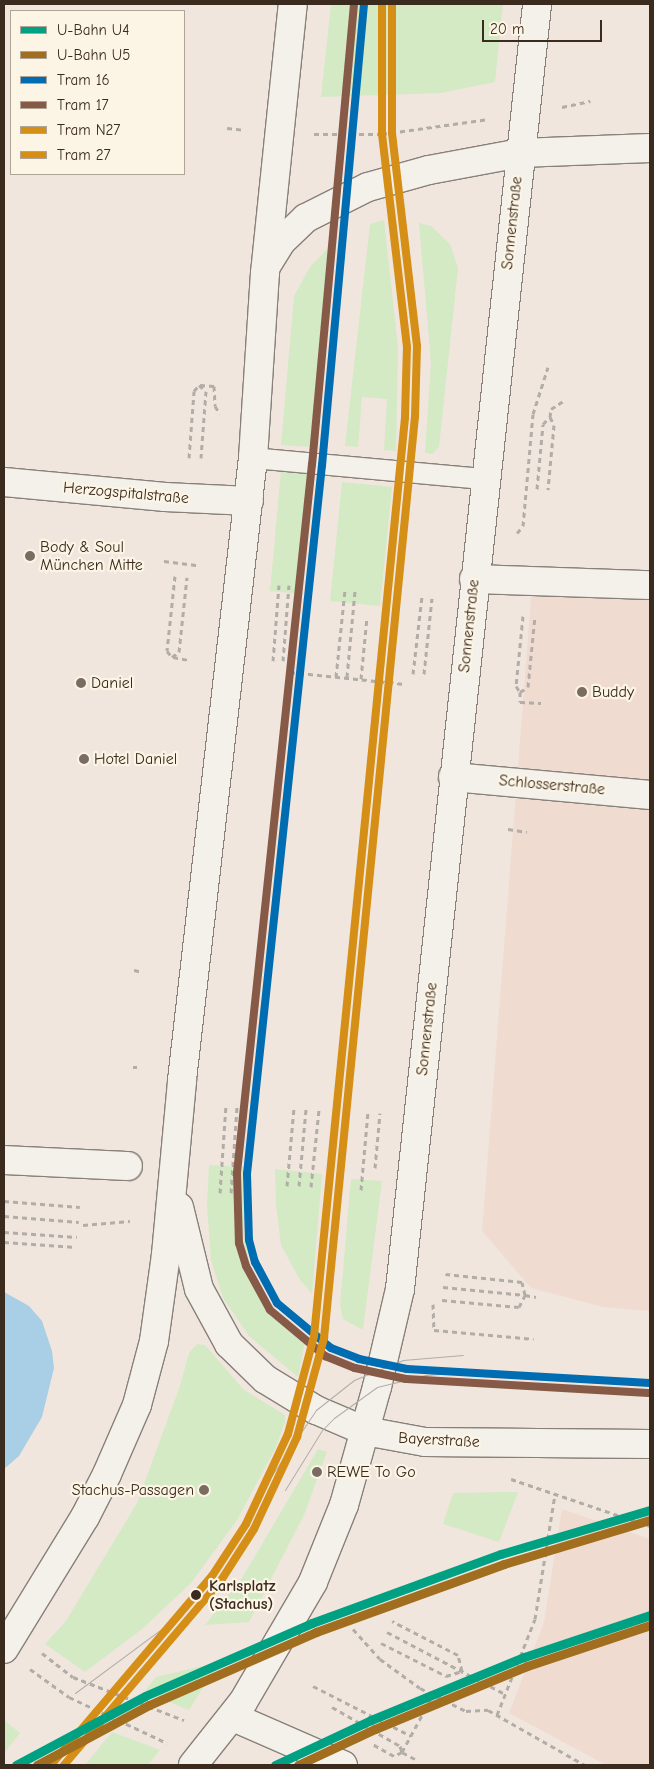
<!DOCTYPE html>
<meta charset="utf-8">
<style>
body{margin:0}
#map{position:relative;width:654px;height:1769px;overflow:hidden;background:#f0e6de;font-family:"Comic Neue",sans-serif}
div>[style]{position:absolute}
.built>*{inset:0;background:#f0dbd1}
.green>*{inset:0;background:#d3eac4}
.water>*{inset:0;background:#a8cfe6}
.path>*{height:3px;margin-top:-1.5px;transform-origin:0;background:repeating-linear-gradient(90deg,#b2ada7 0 5px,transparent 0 9px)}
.roads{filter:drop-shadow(1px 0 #888079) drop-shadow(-1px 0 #888079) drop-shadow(0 1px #888079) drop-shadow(0 -1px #888079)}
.lane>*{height:20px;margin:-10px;padding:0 10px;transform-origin:10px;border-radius:10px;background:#f4f0ea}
.street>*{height:28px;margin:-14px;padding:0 14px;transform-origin:14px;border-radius:14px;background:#f4f0ea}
.secondary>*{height:28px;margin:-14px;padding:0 14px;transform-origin:14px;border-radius:14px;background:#f4f0ea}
.tram>*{height:1px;margin:-0.5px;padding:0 0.5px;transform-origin:0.5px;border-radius:0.5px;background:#b2ada7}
.tram-1>*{height:8px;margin:-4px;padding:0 4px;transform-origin:4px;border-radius:4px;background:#006cb2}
.tram-2>*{height:8px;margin:-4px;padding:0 4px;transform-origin:4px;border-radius:4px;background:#865a46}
.tram-3>*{height:8px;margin:-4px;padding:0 4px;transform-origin:4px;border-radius:4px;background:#d58e16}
.tram-4>*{height:8px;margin:-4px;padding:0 4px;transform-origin:4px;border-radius:4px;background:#d58e16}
.metro-1>*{height:9px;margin:-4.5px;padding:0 4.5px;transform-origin:4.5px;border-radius:4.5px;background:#00a082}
.metro-2>*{height:9px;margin:-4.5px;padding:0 4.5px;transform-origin:4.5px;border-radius:4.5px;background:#a06e1e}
.dots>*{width:14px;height:14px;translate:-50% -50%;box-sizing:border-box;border:2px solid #fcf5e5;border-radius:50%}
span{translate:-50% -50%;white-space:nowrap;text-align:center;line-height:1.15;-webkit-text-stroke:4.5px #fcf5e5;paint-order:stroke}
.street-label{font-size:16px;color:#3b2a1e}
.poi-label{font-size:16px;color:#3b2a1e}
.left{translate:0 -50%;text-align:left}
.right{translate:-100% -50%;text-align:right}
.stop-label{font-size:16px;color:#3b2a1e;font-weight:700}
.frame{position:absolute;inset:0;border:5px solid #3b2a1e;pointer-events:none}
.legend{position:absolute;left:10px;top:10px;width:175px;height:165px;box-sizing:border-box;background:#fcf5e5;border:1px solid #afa495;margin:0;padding:6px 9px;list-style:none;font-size:15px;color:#3b2a1e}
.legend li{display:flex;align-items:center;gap:10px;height:25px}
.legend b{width:25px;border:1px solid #afa495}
.scale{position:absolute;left:482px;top:20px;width:120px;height:22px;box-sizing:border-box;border:2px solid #3b2a1e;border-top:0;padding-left:6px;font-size:15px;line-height:18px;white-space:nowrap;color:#3b2a1e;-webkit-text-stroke:4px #fcf5e5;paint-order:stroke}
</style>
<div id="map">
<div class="built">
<div style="clip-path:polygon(532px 585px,650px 590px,650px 1311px,603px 1307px,531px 1288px,482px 1231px)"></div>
<div style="clip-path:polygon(562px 1509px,650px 1539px,650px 1765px,606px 1765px,509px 1713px,544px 1622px)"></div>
</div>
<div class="green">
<div style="clip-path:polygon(331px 4px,503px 4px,495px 82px,441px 93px,321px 97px)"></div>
<div style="clip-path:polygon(384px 220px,398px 347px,396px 451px,384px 450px,387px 399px,362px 397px,358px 447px,345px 446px,370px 224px)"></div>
<div style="clip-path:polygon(419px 223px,431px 226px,450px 244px,458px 268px,439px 447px,432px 454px,425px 453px,431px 363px)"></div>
<div style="clip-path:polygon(336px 240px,313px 447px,281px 445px,294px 296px,310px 267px)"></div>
<div style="clip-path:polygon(281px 471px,311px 473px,300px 594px,270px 591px)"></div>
<div style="clip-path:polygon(342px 482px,392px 487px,380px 606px,330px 601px)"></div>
<div style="clip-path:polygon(209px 1165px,243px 1167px,244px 1233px,251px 1273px,266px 1302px,305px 1342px,298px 1377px,249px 1336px,223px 1298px,211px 1260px,207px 1206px)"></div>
<div style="clip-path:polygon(275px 1169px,322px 1174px,312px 1294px,300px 1280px,281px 1245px,276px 1205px)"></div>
<div style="clip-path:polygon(351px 1179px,382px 1181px,363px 1330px,343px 1319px,340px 1305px)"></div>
<div style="clip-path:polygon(197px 1344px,205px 1345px,244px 1390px,285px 1415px,285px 1422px,275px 1449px,237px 1520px,191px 1583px,142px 1629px,85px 1672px,45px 1644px,66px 1621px,137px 1503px,180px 1386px,189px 1353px)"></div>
<div style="clip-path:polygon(318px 1449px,327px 1452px,304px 1515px,249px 1622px,205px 1625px,242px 1578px)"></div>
<div style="clip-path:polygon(518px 1492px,499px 1542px,443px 1524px,453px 1493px)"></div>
<div style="clip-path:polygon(219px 1662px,189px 1710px,144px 1692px,156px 1677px)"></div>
<div style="clip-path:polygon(4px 1720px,20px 1733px,4px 1753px)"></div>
<div style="clip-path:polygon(112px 1732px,160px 1750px,148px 1765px,85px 1765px)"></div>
</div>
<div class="water">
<div style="clip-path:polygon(4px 1292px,29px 1306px,42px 1321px,52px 1351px,54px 1368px,42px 1417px,19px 1456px,4px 1469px)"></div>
</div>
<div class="path">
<div style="left:562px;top:107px;width:29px;rotate:-12deg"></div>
<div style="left:227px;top:128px;width:18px;rotate:6deg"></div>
<div style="left:314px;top:134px;width:68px"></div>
<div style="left:382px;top:134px;width:108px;rotate:-8deg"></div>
<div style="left:200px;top:385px;width:14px;rotate:4deg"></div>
<div style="left:214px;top:386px;width:20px;rotate:87deg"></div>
<div style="left:215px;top:406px;width:9px;rotate:58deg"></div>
<div style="left:550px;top:417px;width:8px;rotate:-83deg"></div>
<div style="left:551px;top:409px;width:17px;rotate:-33deg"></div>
<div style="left:189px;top:458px;width:67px;rotate:-85.7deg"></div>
<div style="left:194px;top:391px;width:8px;rotate:-50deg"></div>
<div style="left:199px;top:385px;width:9px;rotate:41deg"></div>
<div style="left:206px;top:391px;width:67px;rotate:94.3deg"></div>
<div style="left:537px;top:489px;width:65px;rotate:-84.7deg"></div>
<div style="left:543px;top:424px;width:10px;rotate:-45deg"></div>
<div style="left:550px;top:417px;width:9px;rotate:63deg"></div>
<div style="left:554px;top:425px;width:65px;rotate:95.3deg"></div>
<div style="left:517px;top:533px;width:9px;rotate:-49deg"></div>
<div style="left:523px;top:526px;width:112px;rotate:-84.9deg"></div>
<div style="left:533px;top:414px;width:49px;rotate:-72.3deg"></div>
<div style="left:164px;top:561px;width:34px;rotate:7deg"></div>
<div style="left:175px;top:576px;width:75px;rotate:96.1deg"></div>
<div style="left:167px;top:651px;width:8px;rotate:50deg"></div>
<div style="left:172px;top:657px;width:9px;rotate:-36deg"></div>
<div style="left:179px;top:652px;width:75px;rotate:-83.9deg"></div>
<div style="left:523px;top:616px;width:70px;rotate:95.7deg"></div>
<div style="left:516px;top:686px;width:7px;rotate:56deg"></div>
<div style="left:520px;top:692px;width:9px;rotate:-32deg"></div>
<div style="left:528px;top:687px;width:71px;rotate:-84.4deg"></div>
<div style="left:173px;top:657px;width:15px;rotate:11deg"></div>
<div style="left:273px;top:661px;width:76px;rotate:-85.5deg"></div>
<div style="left:283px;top:661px;width:76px;rotate:-85.5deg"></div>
<div style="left:290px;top:672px;width:115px;rotate:6deg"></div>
<div style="left:413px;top:674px;width:79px;rotate:-83.4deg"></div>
<div style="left:424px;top:674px;width:76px;rotate:-84deg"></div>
<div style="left:336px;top:677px;width:87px;rotate:-84.1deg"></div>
<div style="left:347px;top:677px;width:86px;rotate:-84.7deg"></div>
<div style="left:361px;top:679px;width:62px;rotate:-84.5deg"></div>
<div style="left:520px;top:692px;width:10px;rotate:90deg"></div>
<div style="left:520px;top:702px;width:21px;rotate:3deg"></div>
<div style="left:508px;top:829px;width:19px;rotate:9deg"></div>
<div style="left:134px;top:970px;width:9px;rotate:13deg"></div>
<div style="left:133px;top:1067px;width:4px"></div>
<div style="left:375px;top:1168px;width:55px;rotate:-84.8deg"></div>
<div style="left:287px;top:1186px;width:78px;rotate:-84.9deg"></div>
<div style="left:299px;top:1186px;width:77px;rotate:-84.8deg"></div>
<div style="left:311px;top:1187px;width:77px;rotate:-84.1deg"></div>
<div style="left:361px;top:1190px;width:78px;rotate:-84.9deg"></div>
<div style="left:220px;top:1193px;width:88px;rotate:-86.1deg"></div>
<div style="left:231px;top:1193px;width:86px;rotate:-86deg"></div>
<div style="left:4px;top:1201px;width:76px;rotate:4.5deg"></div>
<div style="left:4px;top:1216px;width:75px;rotate:4.6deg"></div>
<div style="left:83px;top:1225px;width:47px;rotate:-4.9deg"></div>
<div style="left:4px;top:1232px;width:73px;rotate:3.9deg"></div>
<div style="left:4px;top:1242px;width:72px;rotate:4deg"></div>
<div style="left:443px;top:1287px;width:82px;rotate:5.6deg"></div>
<div style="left:525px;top:1295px;width:13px;rotate:-103deg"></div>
<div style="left:522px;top:1282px;width:77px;rotate:-174.1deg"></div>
<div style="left:442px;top:1300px;width:77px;rotate:5.2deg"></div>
<div style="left:519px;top:1307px;width:13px;rotate:-63deg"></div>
<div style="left:525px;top:1295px;width:11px;rotate:10deg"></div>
<div style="left:433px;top:1304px;width:26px;rotate:88deg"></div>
<div style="left:434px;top:1330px;width:100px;rotate:5.1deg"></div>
<div style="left:511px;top:1479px;width:147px;rotate:18.7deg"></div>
<div style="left:353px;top:1629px;width:40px;rotate:48deg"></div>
<div style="left:380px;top:1659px;width:49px;rotate:35.9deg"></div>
<div style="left:420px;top:1688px;width:51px;rotate:26.6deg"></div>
<div style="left:466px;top:1711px;width:22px;rotate:-3deg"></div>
<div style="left:488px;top:1710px;width:112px;rotate:29.6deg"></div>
<div style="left:387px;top:1632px;width:133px;rotate:27.7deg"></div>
<div style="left:381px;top:1643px;width:73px;rotate:26.9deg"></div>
<div style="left:446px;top:1676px;width:17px;rotate:-17deg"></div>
<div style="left:462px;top:1671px;width:16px;rotate:-104deg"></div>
<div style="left:458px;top:1655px;width:74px;rotate:-152.7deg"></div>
<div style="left:42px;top:1653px;width:39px;rotate:38deg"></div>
<div style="left:73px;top:1677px;width:119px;rotate:21.2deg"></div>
<div style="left:30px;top:1669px;width:48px;rotate:35.7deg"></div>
<div style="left:69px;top:1697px;width:108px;rotate:25.1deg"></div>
<div style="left:313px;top:1686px;width:110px;rotate:27deg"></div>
<div style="left:332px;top:1707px;width:78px;rotate:29.8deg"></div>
<div style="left:400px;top:1746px;width:6px;rotate:72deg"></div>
<div style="left:402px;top:1752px;width:9px;rotate:153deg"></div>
<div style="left:394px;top:1756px;width:26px;rotate:-151deg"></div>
<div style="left:497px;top:1715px;width:103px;rotate:-68.4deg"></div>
<div style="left:535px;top:1619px;width:127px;rotate:-80.9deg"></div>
<div style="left:415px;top:1759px;width:15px;rotate:-152deg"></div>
<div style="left:402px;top:1752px;width:65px;rotate:-61.5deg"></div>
</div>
<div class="roads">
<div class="lane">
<div style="left:253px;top:458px;width:232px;rotate:5.2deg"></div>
</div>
<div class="street">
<div style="left:4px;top:482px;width:162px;rotate:5.3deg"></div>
<div style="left:165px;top:497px;width:84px;rotate:2.7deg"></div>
<div style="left:474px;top:579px;width:176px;rotate:2deg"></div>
<div style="left:453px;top:777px;width:198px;rotate:5.2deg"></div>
<div style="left:4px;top:1160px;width:124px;rotate:2.8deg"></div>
<div style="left:233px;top:1717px;width:120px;rotate:23.6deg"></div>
</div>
<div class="secondary">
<div style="left:268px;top:263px;width:26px;rotate:-58deg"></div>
<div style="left:282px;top:241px;width:33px;rotate:-44deg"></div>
<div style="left:306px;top:218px;width:69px;rotate:-26.6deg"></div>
<div style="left:368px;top:187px;width:63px;rotate:-15.6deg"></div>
<div style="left:429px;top:170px;width:93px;rotate:-10.6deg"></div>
<div style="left:520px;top:153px;width:130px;rotate:-2.2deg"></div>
<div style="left:179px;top:1207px;width:84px;rotate:76.3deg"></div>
<div style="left:199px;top:1289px;width:63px;rotate:61.4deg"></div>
<div style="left:229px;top:1344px;width:50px;rotate:44.2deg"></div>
<div style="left:265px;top:1379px;width:60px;rotate:31.3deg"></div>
<div style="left:316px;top:1410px;width:53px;rotate:23.2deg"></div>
<div style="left:365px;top:1431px;width:61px;rotate:10.4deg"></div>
<div style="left:425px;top:1442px;width:225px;rotate:0.5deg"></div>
<div style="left:4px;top:1649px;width:155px;rotate:-58.5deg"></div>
<div style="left:85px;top:1517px;width:48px;rotate:-62.9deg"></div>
<div style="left:107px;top:1474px;width:75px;rotate:-66.5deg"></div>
<div style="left:137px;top:1405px;width:66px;rotate:-75.1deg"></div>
<div style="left:154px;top:1341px;width:88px;rotate:-82.1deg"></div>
<div style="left:166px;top:1254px;width:175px;rotate:-84.7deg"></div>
<div style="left:182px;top:1080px;width:626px;rotate:-83.49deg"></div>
<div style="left:253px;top:458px;width:185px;rotate:-86.3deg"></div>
<div style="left:265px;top:273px;width:270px;rotate:-84.1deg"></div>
<div style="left:193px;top:1765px;width:80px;rotate:-51.6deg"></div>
<div style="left:243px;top:1702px;width:139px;rotate:-59.7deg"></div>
<div style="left:313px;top:1582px;width:83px;rotate:-68.1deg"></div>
<div style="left:344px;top:1505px;width:123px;rotate:-74.4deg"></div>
<div style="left:377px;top:1387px;width:101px;rotate:-76.8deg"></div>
<div style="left:400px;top:1289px;width:1292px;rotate:-83.91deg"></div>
</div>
</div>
<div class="tram">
<div style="left:268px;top:1481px;width:86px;rotate:-55.9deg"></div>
<div style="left:316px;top:1410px;width:48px;rotate:-38.3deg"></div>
<div style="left:354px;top:1380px;width:53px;rotate:-22.2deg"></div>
<div style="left:403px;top:1360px;width:60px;rotate:-4.8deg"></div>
<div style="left:285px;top:1490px;width:70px;rotate:-58.3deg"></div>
<div style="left:322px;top:1430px;width:17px;rotate:-45deg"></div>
<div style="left:334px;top:1418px;width:53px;rotate:-35.8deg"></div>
<div style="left:377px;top:1387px;width:49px;rotate:-14deg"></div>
<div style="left:425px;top:1375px;width:42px;rotate:-4.1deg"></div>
<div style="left:75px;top:1693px;width:109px;rotate:-36.5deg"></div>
<div style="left:163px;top:1628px;width:43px;rotate:-45.9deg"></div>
</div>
<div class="tram-1">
<div style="left:364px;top:4px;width:463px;rotate:95.2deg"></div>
<div style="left:322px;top:465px;width:713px;rotate:96.04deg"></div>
<div style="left:247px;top:1174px;width:66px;rotate:88.3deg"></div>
<div style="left:249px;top:1240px;width:23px;rotate:75deg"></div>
<div style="left:255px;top:1262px;width:47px;rotate:61.8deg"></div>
<div style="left:277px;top:1303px;width:70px;rotate:39.8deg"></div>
<div style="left:331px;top:1348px;width:30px;rotate:21deg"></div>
<div style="left:359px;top:1359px;width:49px;rotate:11.8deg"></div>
<div style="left:407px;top:1369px;width:243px;rotate:3.3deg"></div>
</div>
<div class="tram-2">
<div style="left:354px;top:4px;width:462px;rotate:95.2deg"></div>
<div style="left:312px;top:464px;width:713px;rotate:96.04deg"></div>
<div style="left:237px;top:1173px;width:70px;rotate:88.4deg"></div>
<div style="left:239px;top:1243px;width:24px;rotate:73deg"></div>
<div style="left:246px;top:1266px;width:50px;rotate:61.4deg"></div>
<div style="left:270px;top:1310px;width:72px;rotate:39.9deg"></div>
<div style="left:325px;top:1356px;width:32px;rotate:22deg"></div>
<div style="left:355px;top:1368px;width:52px;rotate:12.2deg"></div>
<div style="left:406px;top:1379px;width:243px;rotate:3.3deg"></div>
</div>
<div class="tram-3">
<div style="left:51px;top:1765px;width:248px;rotate:-49.6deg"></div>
<div style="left:212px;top:1576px;width:62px;rotate:-56.8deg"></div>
<div style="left:246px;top:1524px;width:99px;rotate:-65deg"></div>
<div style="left:288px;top:1434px;width:101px;rotate:-75.1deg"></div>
<div style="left:314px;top:1336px;width:923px;rotate:-84.34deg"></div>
<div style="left:405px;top:417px;width:70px;rotate:-88.4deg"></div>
<div style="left:407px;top:347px;width:214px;rotate:-96.7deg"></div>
<div style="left:382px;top:134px;width:130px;rotate:-90deg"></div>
</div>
<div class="tram-4">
<div style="left:64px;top:1765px;width:240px;rotate:-49.6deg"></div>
<div style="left:220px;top:1582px;width:63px;rotate:-57.3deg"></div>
<div style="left:254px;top:1529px;width:102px;rotate:-64.9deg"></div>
<div style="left:297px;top:1437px;width:103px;rotate:-74.7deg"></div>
<div style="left:324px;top:1338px;width:925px;rotate:-84.36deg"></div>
<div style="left:415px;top:417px;width:71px;rotate:-88.4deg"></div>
<div style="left:417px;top:346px;width:214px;rotate:-96.7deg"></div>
<div style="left:392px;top:133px;width:129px;rotate:-90deg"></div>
</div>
<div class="metro-1">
<div style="left:16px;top:1765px;width:146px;rotate:-28.1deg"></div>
<div style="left:145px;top:1696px;width:182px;rotate:-23.6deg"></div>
<div style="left:312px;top:1623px;width:201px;rotate:-20.1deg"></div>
<div style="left:501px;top:1554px;width:155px;rotate:-16.5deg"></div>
<div style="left:275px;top:1765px;width:106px;rotate:-25.1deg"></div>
<div style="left:371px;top:1720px;width:165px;rotate:-22.4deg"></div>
<div style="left:524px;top:1657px;width:133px;rotate:-18.4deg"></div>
</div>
<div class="metro-2">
<div style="left:37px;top:1765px;width:127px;rotate:-28.2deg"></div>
<div style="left:149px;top:1705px;width:182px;rotate:-23.6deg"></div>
<div style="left:316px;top:1632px;width:200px;rotate:-19.9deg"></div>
<div style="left:504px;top:1564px;width:152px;rotate:-16.8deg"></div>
<div style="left:298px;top:1765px;width:85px;rotate:-25.1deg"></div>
<div style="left:375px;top:1729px;width:165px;rotate:-22.5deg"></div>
<div style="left:527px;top:1666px;width:130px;rotate:-18.4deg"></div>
</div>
<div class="dots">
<div style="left:30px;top:556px;background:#7a6c61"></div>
<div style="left:81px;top:683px;background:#7a6c61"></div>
<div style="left:582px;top:692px;background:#7a6c61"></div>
<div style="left:84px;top:759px;background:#7a6c61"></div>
<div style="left:317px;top:1472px;background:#7a6c61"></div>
<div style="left:204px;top:1490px;background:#7a6c61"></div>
<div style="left:196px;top:1595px;background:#3b2a1e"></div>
</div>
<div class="street-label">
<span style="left:512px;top:223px;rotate:-84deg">Sonnenstraße</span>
<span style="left:126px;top:493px;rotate:5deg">Herzogspitalstraße</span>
<span style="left:469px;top:626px;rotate:-84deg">Sonnenstraße</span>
<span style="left:552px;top:785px;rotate:5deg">Schlosserstraße</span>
<span style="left:427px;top:1029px;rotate:-84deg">Sonnenstraße</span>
<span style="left:439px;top:1440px;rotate:3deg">Bayerstraße</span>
</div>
<div class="poi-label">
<span class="left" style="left:40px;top:556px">Body &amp; Soul<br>München Mitte</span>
<span class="left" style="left:91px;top:683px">Daniel</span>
<span class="left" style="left:592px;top:692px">Buddy</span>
<span class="left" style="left:94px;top:759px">Hotel Daniel</span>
<span class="left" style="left:327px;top:1472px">REWE To Go</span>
<span class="right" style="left:194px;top:1490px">Stachus-Passagen</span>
</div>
<div class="stop-label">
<span class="left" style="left:209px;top:1595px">Karlsplatz<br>(Stachus)</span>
</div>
<div class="frame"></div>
<ul class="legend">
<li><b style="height:6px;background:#00a082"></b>U-Bahn U4</li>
<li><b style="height:6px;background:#a06e1e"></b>U-Bahn U5</li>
<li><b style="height:6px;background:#006cb2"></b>Tram 16</li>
<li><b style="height:6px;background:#865a46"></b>Tram 17</li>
<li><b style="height:6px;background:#d58e16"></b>Tram N27</li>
<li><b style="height:6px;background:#d58e16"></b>Tram 27</li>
</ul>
<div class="scale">20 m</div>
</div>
